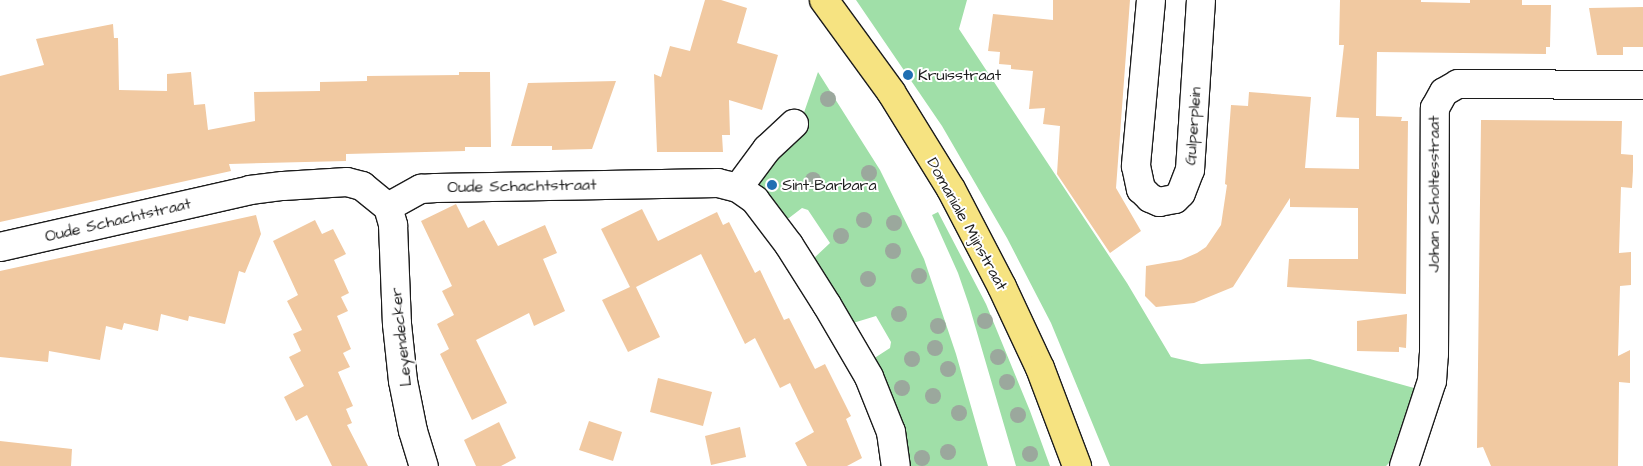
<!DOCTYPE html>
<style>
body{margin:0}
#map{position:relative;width:1643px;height:466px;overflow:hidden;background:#fff;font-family:"Architects Daughter",sans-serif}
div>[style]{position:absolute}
.green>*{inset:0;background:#a0dfa8}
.building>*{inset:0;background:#f1c9a1}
.roads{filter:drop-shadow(1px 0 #1c1c1c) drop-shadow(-1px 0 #1c1c1c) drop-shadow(0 1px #1c1c1c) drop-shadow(0 -1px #1c1c1c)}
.minor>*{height:28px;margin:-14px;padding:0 14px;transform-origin:14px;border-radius:14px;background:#fff}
.major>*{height:28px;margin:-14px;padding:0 14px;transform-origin:14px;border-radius:14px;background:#f6e381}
.trees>*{width:16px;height:16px;margin:-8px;border-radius:50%;background:#9ba89d}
.dots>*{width:14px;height:14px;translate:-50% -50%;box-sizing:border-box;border:2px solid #fff;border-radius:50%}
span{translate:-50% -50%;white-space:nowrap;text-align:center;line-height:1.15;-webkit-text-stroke:4px #fff;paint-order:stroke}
.poi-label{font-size:16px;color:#1c1c1c}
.left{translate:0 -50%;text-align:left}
.street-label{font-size:16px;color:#1c1c1c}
</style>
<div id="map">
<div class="green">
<div style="clip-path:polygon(856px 0,967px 0,959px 29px,1127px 283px,1171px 357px,1201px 364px,1310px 359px,1414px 388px,1389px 463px,1386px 466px,1110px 466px,1051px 323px,1007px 238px,942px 126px)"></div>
<div style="clip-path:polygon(818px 72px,880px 170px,924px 259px,956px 354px,988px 466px,907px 466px,873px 359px,890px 348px,891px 342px,876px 316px,853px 323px,813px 259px,830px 243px,808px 210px,802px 208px,789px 218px,784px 218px,756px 187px,799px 127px)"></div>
<div style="clip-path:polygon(938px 212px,986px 304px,1030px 411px,1050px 466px,1016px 466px,969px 305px,958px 273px,932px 215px)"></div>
</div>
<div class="building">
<div style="clip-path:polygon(705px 0,721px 0,747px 8px,737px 43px,778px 55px,762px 110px,729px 100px,730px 135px,722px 135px,723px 152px,657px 152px,654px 74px,661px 77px,670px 46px,690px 51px)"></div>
<div style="clip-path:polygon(1053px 0,1130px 0,1116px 188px,1141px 231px,1110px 253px,1057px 174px,1060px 126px,1043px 124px,1045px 108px,1029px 109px,1033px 71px,1011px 69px,1011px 65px,999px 64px,1000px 52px,988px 51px,993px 14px,1053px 20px)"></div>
<div style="clip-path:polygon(1340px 0,1421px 0,1421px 2px,1470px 3px,1470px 0,1522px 0,1522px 5px,1551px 5px,1550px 47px,1546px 47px,1546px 54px,1377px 52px,1376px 116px,1402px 117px,1401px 121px,1408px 121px,1406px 294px,1287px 287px,1289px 259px,1358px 259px,1358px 208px,1290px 207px,1290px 198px,1233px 287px,1194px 303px,1156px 307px,1145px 296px,1146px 266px,1181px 260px,1197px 253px,1206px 247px,1221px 225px,1227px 185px,1225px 184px,1231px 105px,1248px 106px,1249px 92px,1311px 97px,1305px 168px,1359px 169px,1359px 118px,1336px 117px,1344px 45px,1339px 45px)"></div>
<div style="clip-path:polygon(1643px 7px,1643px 47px,1623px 47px,1623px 55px,1597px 55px,1589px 8px)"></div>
<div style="clip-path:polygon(113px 24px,114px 38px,118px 38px,119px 90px,167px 91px,167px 74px,191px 72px,194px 105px,205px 104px,208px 130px,255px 121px,254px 92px,320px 91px,320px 82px,367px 81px,367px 76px,459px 75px,459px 72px,490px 72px,491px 147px,465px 147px,465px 151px,346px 154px,346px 161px,229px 164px,231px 171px,0 222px,0 76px,44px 65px,36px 39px)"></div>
<div style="clip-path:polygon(616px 81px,592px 149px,552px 150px,552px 146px,511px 146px,528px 83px)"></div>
<div style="clip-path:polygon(1481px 120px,1622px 121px,1621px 154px,1633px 155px,1633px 171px,1632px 188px,1621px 187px,1619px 253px,1631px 252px,1631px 285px,1620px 286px,1618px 356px,1630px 350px,1630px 383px,1619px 382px,1618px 466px,1491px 466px,1483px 447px,1477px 448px)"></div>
<div style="clip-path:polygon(456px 204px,468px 228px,484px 220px,498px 246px,545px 225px,557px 253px,543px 259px,565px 311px,534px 326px,529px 313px,476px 340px,507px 403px,472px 420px,440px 354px,449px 349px,437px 324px,454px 315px,442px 291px,452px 286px,421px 221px)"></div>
<div style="clip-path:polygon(642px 209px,658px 241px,717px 212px,723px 225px,729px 222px,755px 273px,760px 270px,784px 320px,789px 318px,815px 369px,825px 364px,851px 416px,846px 419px,862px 458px,847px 466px,807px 466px,795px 443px,814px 432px,801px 406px,790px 383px,780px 388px,755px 338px,745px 344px,701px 254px,636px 287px,660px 337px,628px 352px,602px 300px,630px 287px,601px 229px)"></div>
<div style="clip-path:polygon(256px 215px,261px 234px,245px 273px,239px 271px,225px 324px,189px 316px,188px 321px,161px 314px,158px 331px,124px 323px,122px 330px,106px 326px,100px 360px,49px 351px,48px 362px,0 357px,0 271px)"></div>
<div style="clip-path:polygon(315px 220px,322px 234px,333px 229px,346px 254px,334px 260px,349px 293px,341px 297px,348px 311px,337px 316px,351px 349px,343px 353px,350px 367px,338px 372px,353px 406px,346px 409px,352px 423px,347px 425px,368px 466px,332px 466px,307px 415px,296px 421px,284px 397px,304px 386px,289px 357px,301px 351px,293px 334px,302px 330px,287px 301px,298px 295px,273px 241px)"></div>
<div style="clip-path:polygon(1407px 314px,1406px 348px,1399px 347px,1399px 352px,1357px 351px,1357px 321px)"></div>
<div style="clip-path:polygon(658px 378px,712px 392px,703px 426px,650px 412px)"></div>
<div style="clip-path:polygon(589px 421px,622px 432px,613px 461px,579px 450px)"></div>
<div style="clip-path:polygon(499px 422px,516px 458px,501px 466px,476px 466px,464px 440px)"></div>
<div style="clip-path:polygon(740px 427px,746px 457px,711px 465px,705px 436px)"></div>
<div style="clip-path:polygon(0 441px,72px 449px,71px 466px,0 466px)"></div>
</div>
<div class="roads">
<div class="minor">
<div style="left:1151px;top:0;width:167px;rotate:95.2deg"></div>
<div style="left:1136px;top:166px;width:24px;rotate:78deg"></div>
<div style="left:1141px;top:189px;width:13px;rotate:45deg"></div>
<div style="left:1150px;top:198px;width:10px;rotate:24deg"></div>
<div style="left:1159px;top:202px;width:16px;rotate:-11deg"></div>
<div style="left:1175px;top:199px;width:8px;rotate:-45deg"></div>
<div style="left:1181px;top:193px;width:25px;rotate:-69deg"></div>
<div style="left:1190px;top:170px;width:170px;rotate:-86.3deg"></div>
<div style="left:738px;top:188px;width:49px;rotate:-53.4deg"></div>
<div style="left:767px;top:149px;width:37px;rotate:-43deg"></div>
<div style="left:388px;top:207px;width:38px;rotate:-29deg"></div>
<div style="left:421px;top:189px;width:15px;rotate:-4deg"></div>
<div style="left:436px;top:188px;width:282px;rotate:-1deg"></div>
<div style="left:718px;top:183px;width:21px;rotate:14deg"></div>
<div style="left:738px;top:188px;width:21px;rotate:35deg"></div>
<div style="left:755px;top:200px;width:56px;rotate:52.9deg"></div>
<div style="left:789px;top:245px;width:71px;rotate:57.7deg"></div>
<div style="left:827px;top:305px;width:83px;rotate:59.7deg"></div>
<div style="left:869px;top:377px;width:59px;rotate:68.2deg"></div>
<div style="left:891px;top:432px;width:34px;rotate:82deg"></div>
<div style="left:388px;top:207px;width:19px;rotate:74deg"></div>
<div style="left:393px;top:225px;width:99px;rotate:87.7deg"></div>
<div style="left:397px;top:324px;width:57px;rotate:84deg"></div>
<div style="left:403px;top:381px;width:51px;rotate:78.7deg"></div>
<div style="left:413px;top:431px;width:37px;rotate:73deg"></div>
<div style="left:0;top:247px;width:256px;rotate:-12.8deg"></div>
<div style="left:250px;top:190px;width:33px;rotate:-7deg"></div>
<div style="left:283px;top:186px;width:64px;rotate:-3.6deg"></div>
<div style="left:347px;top:182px;width:16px;rotate:15deg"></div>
<div style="left:362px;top:186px;width:33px;rotate:39deg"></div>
<div style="left:1404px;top:466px;width:89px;rotate:-71.8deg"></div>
<div style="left:1432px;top:381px;width:27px;rotate:-86deg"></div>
<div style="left:1434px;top:354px;width:246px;rotate:-89.8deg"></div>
<div style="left:1435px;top:108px;width:18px;rotate:-61deg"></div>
<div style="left:1444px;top:92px;width:16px;rotate:-30deg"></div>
<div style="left:1458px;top:84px;width:185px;rotate:0.3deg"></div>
</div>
<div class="major">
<div style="left:824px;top:0;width:114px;rotate:53.9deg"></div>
<div style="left:891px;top:92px;width:114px;rotate:58.3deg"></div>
<div style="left:951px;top:189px;width:110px;rotate:62.5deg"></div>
<div style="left:1002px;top:287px;width:89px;rotate:64.9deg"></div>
<div style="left:1040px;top:368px;width:105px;rotate:69.3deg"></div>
</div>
</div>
<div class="trees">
<div style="left:828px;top:99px"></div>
<div style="left:869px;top:173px"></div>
<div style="left:813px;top:180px"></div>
<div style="left:864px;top:220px"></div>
<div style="left:894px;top:223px"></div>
<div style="left:841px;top:236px"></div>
<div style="left:893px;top:251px"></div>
<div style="left:919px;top:276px"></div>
<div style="left:868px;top:279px"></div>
<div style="left:899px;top:314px"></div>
<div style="left:985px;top:321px"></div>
<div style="left:938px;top:326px"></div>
<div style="left:935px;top:348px"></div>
<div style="left:998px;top:357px"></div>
<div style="left:912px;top:359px"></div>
<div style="left:948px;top:369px"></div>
<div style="left:1007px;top:382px"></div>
<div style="left:902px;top:388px"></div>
<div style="left:933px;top:396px"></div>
<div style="left:959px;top:413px"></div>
<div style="left:1018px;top:415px"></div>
<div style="left:948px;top:452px"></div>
<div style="left:1030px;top:454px"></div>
<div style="left:922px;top:458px"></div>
</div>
<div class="dots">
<div style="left:908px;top:75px;background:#1f6fb2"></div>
<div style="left:772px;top:185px;background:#1f6fb2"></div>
</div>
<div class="poi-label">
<span class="left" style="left:918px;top:75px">Kruisstraat</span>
<span class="left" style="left:782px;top:185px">Sint-Barbara</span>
</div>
<div class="street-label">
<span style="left:1193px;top:126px;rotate:-86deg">Gulperplein</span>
<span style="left:522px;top:186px;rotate:-1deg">Oude Schachtstraat</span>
<span style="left:1434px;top:194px;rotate:-90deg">Johan Scholtesstraat</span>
<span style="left:118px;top:220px;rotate:-13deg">Oude Schachtstraat</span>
<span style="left:967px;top:224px;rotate:61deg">Domaniale Mijnstraat</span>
<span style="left:401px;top:337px;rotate:-96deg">Leyendecker</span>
</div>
</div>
